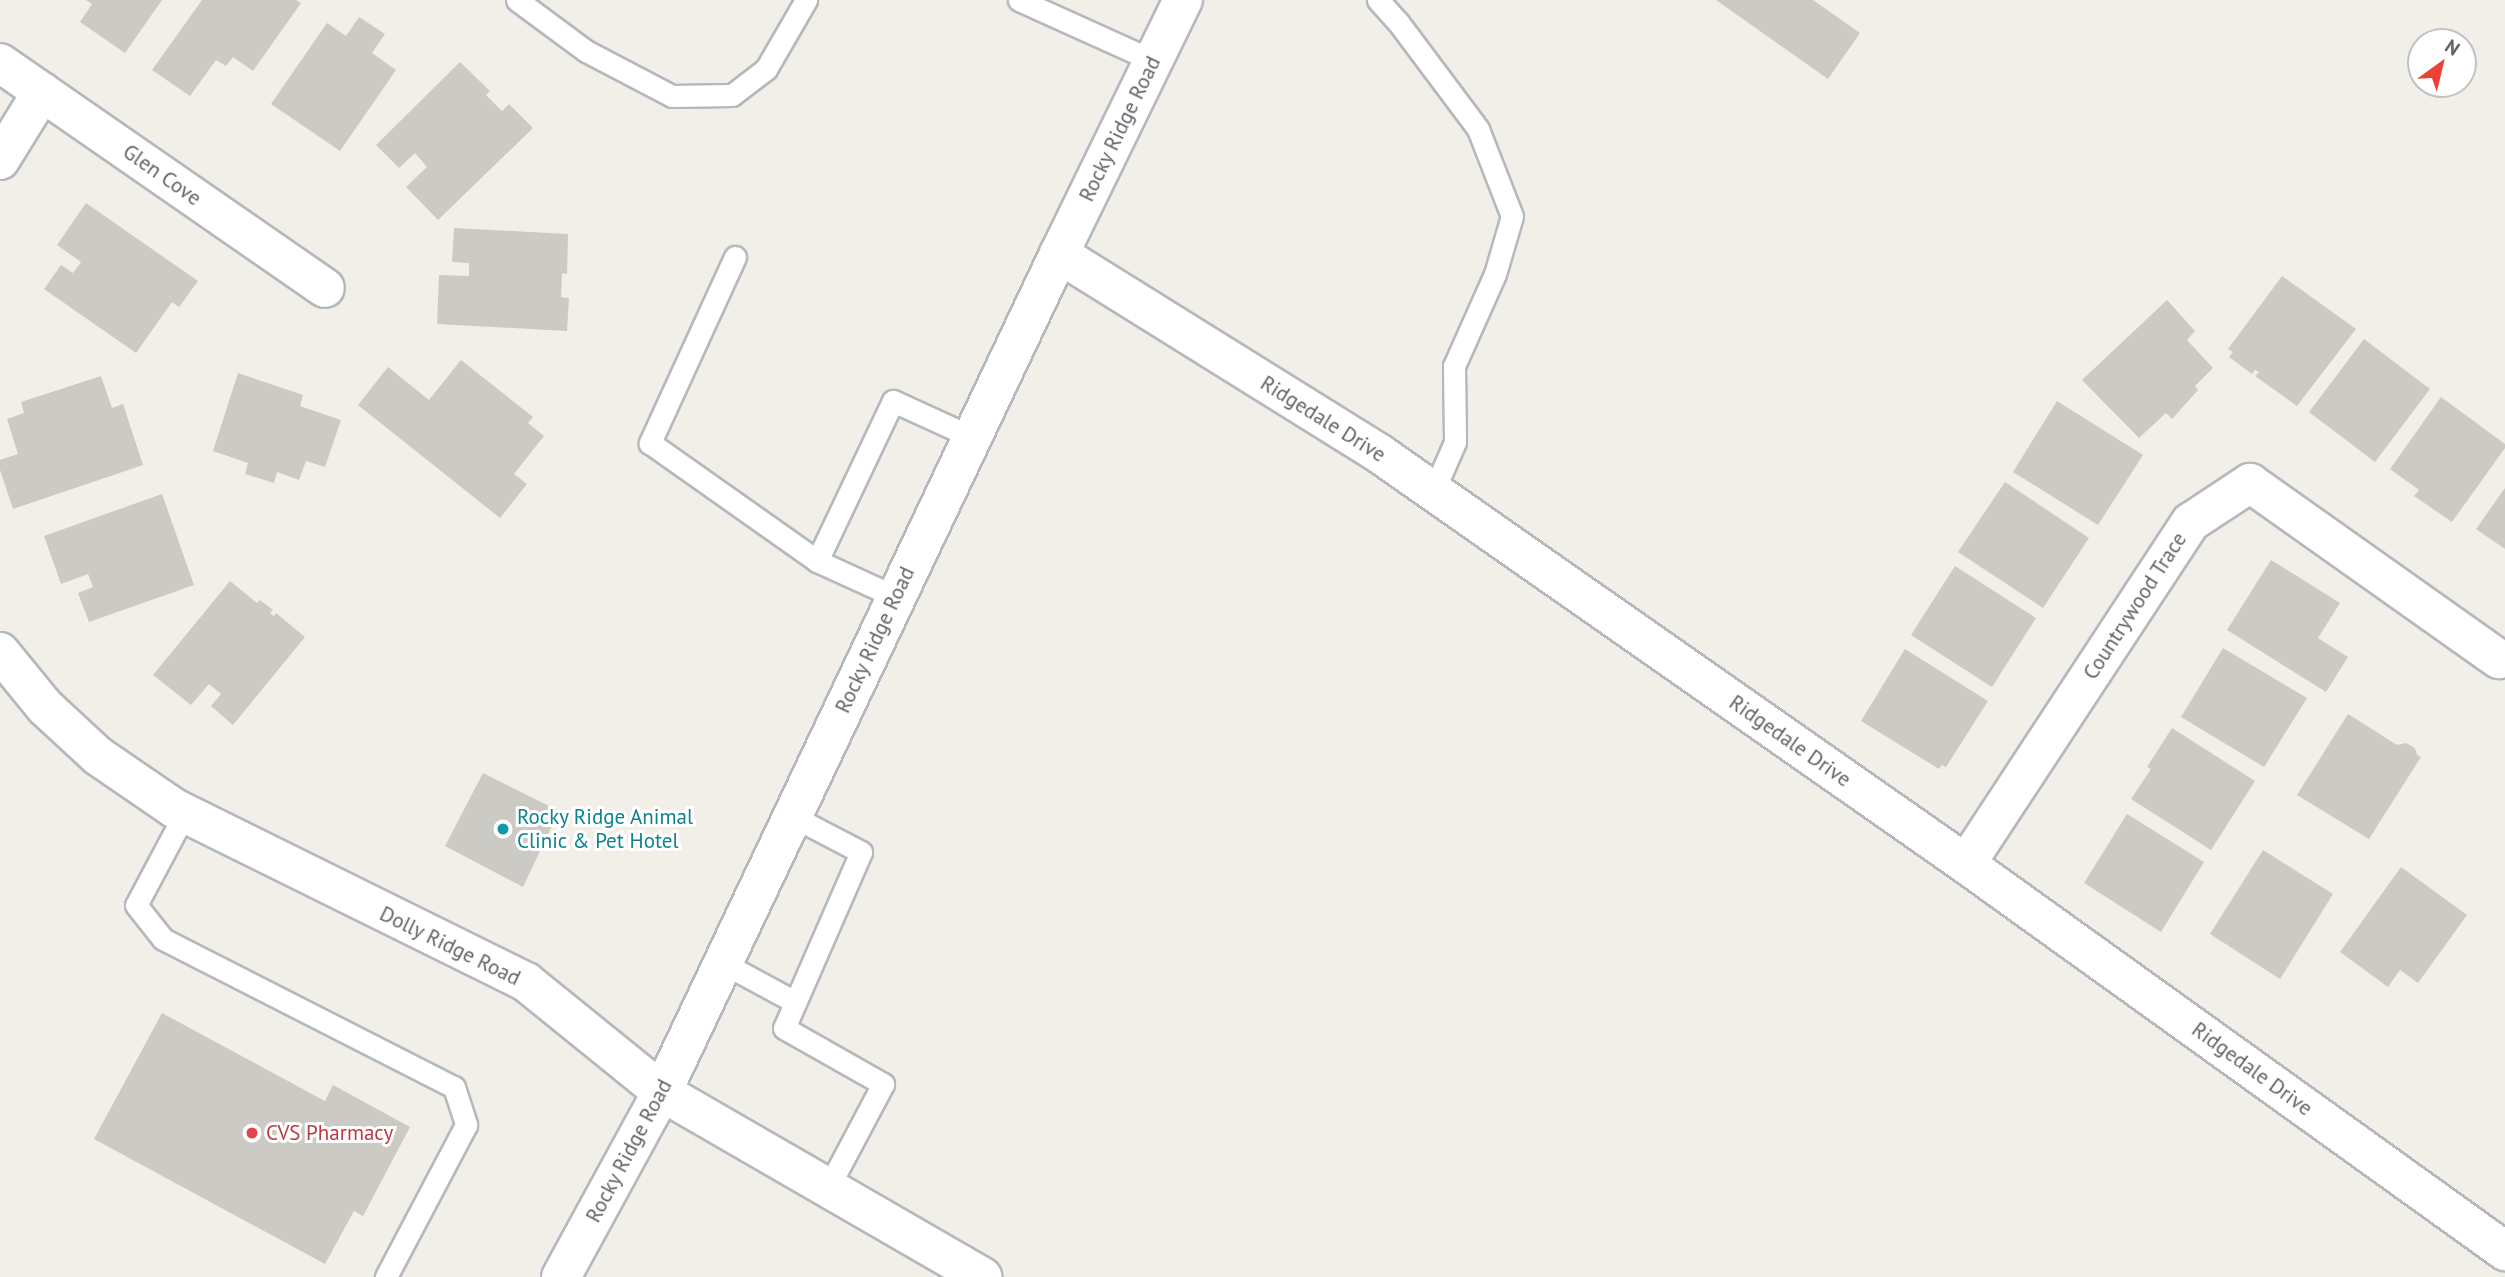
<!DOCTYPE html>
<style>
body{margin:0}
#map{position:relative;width:2505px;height:1277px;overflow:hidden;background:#f1efe8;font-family:"PT Sans",sans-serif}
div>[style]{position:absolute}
.building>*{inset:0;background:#cccac5}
.roads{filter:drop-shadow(2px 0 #b5b8bc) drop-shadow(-2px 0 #b5b8bc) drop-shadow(0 2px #b5b8bc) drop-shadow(0 -2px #b5b8bc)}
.service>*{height:21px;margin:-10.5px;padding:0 10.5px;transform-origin:10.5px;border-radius:10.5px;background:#fff}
.minor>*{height:38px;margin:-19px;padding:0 19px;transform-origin:19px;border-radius:19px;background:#fff}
.secondary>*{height:38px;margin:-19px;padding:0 19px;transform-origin:19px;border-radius:19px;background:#fff}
.dots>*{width:19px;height:19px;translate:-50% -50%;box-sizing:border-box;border:4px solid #fff;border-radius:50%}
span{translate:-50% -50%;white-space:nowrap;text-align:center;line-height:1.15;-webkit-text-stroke:6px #fff;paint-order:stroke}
.street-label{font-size:21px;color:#5f6368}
.culture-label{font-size:21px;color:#0d838f}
.left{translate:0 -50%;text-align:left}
.health-label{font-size:21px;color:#be3a42}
.north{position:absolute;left:2407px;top:28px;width:70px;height:70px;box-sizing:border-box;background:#fff;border:2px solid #bfc1c3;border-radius:50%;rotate:34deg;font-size:19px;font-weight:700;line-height:28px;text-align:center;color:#5f6368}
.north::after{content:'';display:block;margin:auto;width:24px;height:32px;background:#ea4335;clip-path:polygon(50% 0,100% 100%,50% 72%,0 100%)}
</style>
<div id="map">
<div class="building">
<div style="clip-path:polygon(86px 0,162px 0,125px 53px,80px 22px,92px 4px)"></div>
<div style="clip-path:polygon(202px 0,296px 0,301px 3px,253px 71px,233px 57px,226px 66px,216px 60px,190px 96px,152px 70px)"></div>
<div style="clip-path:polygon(1716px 0,1813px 0,1860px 33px,1828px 79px)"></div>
<div style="clip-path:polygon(359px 17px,385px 34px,372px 53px,396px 70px,340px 151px,271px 104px,327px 23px,346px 36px)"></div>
<div style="clip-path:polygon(460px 62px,490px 91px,486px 95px,502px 111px,509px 104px,533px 128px,438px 220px,406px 187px,427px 167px,415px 153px,399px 168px,376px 145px)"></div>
<div style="clip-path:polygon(86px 203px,198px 281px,179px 307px,172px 302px,136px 353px,44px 289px,61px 265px,73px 273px,81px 262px,57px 245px)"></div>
<div style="clip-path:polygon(454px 228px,568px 234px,567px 274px,562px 273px,561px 297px,569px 298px,567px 331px,437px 324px,439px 275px,469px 276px,469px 263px,452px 262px)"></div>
<div style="clip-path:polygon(2282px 276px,2356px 329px,2297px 406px,2255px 376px,2259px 372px,2255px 370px,2252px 374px,2229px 357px,2233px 352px,2228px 349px)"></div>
<div style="clip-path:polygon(2167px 300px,2195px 331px,2187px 340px,2213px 368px,2195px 386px,2198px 390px,2172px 419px,2166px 413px,2139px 438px,2082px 380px)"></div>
<div style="clip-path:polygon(2364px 339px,2430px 389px,2375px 462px,2309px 412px)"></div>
<div style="clip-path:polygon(461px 360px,533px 417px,528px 423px,544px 436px,514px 474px,527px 484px,500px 518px,358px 405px,388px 367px,429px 400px)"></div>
<div style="clip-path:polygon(238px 373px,303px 395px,300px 406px,341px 420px,325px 467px,306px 461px,299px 480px,277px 472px,274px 483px,245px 474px,248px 463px,213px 451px)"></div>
<div style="clip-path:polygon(101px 376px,112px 408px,123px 404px,143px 465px,13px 509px,0 470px,0 460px,18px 454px,7px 419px,24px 413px,21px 402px)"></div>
<div style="clip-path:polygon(2441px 397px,2505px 444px,2505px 448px,2452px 522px,2414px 496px,2419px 490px,2390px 469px)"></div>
<div style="clip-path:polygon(2057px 401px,2143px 455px,2098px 525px,2013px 472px)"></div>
<div style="clip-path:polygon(2005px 482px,2089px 538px,2043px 608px,1958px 552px)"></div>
<div style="clip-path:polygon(2505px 488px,2505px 549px,2476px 529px)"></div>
<div style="clip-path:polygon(162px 494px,194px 585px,89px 622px,78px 593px,93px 587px,88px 574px,61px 584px,44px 536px)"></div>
<div style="clip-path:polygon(2271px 560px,2340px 603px,2318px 638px,2348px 657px,2326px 692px,2227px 630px)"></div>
<div style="clip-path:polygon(1955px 566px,2036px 618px,1992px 687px,1911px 635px)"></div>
<div style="clip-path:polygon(230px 581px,257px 603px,260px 600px,273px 610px,270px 613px,274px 616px,276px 613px,305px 637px,233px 725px,211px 706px,221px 694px,209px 684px,191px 705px,153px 675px)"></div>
<div style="clip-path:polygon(2223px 648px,2307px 698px,2264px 767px,2181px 717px)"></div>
<div style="clip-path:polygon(1905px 649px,1988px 701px,1946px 767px,1942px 765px,1939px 769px,1861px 721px)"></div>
<div style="clip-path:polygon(2348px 714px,2397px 745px,2406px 743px,2415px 748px,2417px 755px,2421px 757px,2369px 839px,2297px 795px)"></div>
<div style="clip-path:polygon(2172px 728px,2255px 781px,2211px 850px,2131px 799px,2151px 769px,2147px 767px)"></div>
<div style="clip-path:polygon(483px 773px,559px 811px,523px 887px,445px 846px)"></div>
<div style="clip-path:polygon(2127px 814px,2204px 862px,2161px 932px,2084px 883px)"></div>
<div style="clip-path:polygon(2263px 850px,2333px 894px,2280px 979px,2210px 934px)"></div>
<div style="clip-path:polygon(2401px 867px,2467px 915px,2418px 983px,2400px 970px,2388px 987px,2340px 952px)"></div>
<div style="clip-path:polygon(162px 1013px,325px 1101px,333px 1085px,410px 1127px,363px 1216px,354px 1211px,325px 1264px,94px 1139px)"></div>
</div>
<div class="roads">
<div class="service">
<div style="left:517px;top:0;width:86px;rotate:36.5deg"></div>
<div style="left:586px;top:51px;width:97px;rotate:27.6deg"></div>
<div style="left:672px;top:96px;width:60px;rotate:-1deg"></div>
<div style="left:732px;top:95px;width:43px;rotate:-37.4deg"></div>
<div style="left:766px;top:69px;width:80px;rotate:-59.9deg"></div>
<div style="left:1019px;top:0;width:148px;rotate:24.3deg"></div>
<div style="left:1378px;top:0;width:30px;rotate:48deg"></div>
<div style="left:1398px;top:22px;width:134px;rotate:53.2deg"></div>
<div style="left:1478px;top:129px;width:93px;rotate:68.7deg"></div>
<div style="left:1512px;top:216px;width:60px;rotate:106.3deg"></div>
<div style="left:1495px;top:274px;width:101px;rotate:114deg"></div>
<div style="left:1454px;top:366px;width:76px;rotate:89.2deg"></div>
<div style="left:1455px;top:442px;width:55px;rotate:113.7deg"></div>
<div style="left:735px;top:257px;width:205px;rotate:114.6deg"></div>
<div style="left:650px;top:443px;width:204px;rotate:35.2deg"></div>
<div style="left:896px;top:597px;width:87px;rotate:-155.5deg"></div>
<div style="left:817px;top:561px;width:177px;rotate:-64.6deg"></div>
<div style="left:893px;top:401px;width:87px;rotate:24.5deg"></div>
<div style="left:185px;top:813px;width:104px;rotate:118deg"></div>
<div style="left:136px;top:905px;width:43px;rotate:51.5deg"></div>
<div style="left:163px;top:939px;width:326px;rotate:27deg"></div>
<div style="left:454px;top:1087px;width:40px;rotate:72deg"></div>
<div style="left:466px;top:1125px;width:172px;rotate:117.8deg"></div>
<div style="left:792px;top:816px;width:78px;rotate:27.6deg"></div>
<div style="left:861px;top:852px;width:192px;rotate:113.6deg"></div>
<div style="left:784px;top:1028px;width:114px;rotate:29.5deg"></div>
<div style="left:883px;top:1084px;width:118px;rotate:117.9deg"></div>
<div style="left:723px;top:963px;width:82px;rotate:28.4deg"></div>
</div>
<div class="minor">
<div style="left:0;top:63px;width:395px;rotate:34.7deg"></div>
<div style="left:0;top:160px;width:80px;rotate:-58.3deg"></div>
<div style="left:1059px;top:254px;width:378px;rotate:31.9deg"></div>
<div style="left:1380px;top:454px;width:715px;rotate:34.98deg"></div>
<div style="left:1966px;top:864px;width:664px;rotate:35.68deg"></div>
<div style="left:0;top:652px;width:71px;rotate:50.7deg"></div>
<div style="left:45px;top:707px;width:72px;rotate:42.8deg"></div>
<div style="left:98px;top:756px;width:92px;rotate:34.4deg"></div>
<div style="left:174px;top:808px;width:393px;rotate:26.3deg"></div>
<div style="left:526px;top:982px;width:175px;rotate:39deg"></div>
<div style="left:662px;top:1092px;width:370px;rotate:30deg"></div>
<div style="left:1966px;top:864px;width:409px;rotate:-56.7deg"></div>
<div style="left:2191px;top:522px;width:71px;rotate:-33.5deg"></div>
<div style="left:2250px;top:483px;width:305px;rotate:35.3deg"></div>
</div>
<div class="secondary">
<div style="left:561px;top:1277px;width:211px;rotate:-61.4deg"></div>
<div style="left:662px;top:1092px;width:927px;rotate:-64.65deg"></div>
<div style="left:1059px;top:254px;width:283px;rotate:-64deg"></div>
</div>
</div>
<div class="dots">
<div style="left:503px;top:829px;background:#0f9aa8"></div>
<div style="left:252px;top:1133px;background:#e0444e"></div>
</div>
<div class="street-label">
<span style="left:1120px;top:129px;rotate:-64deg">Rocky Ridge Road</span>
<span style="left:162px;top:175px;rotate:35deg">Glen Cove</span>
<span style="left:1323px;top:419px;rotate:32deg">Ridgedale Drive</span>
<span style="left:2135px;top:606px;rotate:-57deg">Countrywood Trace</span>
<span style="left:875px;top:640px;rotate:-65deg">Rocky Ridge Road</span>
<span style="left:1790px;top:741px;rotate:35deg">Ridgedale Drive</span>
<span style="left:450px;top:946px;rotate:26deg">Dolly Ridge Road</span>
<span style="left:2252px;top:1069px;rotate:36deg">Ridgedale Drive</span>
<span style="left:629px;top:1151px;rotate:-62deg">Rocky Ridge Road</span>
</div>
<div class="culture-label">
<span class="left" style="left:517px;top:829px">Rocky Ridge Animal<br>Clinic &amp; Pet Hotel</span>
</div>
<div class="health-label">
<span class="left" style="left:266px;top:1133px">CVS Pharmacy</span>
</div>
<div class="north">N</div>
</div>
